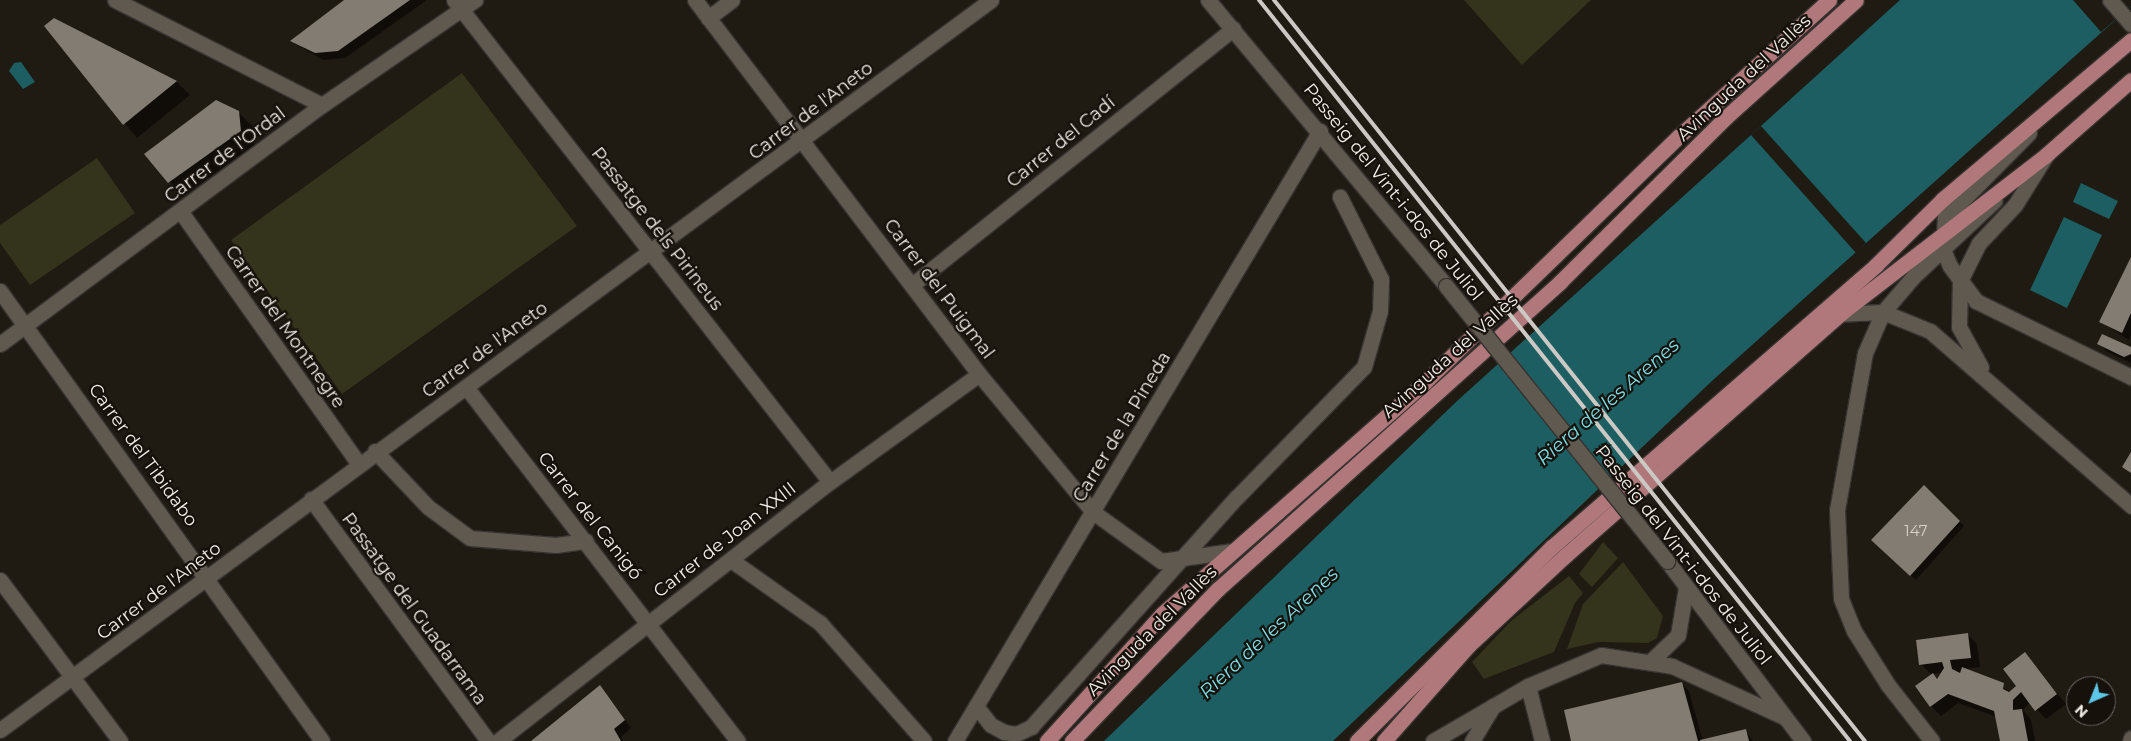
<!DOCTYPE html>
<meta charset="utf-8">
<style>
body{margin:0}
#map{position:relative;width:2131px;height:741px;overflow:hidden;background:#1f1a12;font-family:Montserrat,sans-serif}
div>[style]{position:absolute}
.green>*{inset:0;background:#33341b}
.water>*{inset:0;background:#1d5e62}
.pier>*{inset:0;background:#1f1a12}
.shadow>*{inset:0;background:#0007}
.building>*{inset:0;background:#827c73}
.roads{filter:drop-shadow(1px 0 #373330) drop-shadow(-1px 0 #373330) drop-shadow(0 1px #373330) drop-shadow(0 -1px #373330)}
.minor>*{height:15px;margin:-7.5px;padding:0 7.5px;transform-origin:7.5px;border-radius:7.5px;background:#5f5950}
.major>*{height:15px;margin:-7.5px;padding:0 7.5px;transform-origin:7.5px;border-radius:7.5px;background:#b0787b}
.rail>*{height:4px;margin:-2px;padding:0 2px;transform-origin:2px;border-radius:2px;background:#ccc8c3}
.bridges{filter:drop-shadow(1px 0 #373330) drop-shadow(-1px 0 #373330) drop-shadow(0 1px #373330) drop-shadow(0 -1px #373330)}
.minor-bridge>*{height:15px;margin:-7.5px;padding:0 7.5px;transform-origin:7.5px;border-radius:7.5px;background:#5f5950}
span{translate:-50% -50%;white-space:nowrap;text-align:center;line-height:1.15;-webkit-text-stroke:4.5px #16110a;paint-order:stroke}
.number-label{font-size:15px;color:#d5d1cb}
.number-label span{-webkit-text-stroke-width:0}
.street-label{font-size:18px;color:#f1ede8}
.water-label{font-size:19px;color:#7cdfe6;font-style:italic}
.north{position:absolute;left:2066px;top:676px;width:50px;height:50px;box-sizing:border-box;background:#16110a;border:1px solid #6e6963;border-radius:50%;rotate:224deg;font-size:14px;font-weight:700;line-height:20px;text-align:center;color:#f1ede8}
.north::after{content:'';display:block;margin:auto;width:18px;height:22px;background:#5dc7e8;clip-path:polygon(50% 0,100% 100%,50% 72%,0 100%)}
</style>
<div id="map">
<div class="green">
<div style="clip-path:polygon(1464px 0,1591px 0,1522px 65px)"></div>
<div style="clip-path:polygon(462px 73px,577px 226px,342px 394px,231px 240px)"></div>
<div style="clip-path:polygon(97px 158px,135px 213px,30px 285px,0 243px,0 225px)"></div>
<div style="clip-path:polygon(1603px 542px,1618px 558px,1592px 587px,1579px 574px)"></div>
<div style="clip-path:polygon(1623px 562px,1663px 616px,1657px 638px,1648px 643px,1598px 642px,1567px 649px,1583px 604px)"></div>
<div style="clip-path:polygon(1569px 576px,1583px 593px,1575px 603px,1554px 652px,1484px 679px,1472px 662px,1512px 620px)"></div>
</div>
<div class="water">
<div style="clip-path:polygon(1900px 0,2131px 0,2131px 6px,1713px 380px,1333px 741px,1104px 741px,1456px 402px)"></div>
<div style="clip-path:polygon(21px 62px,35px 82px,23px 89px,9px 71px,14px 63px)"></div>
<div style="clip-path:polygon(2081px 183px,2118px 201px,2109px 219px,2073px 202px)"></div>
<div style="clip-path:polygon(2064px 217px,2102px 235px,2067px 308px,2030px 290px)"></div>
</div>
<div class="pier">
<div style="clip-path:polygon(2073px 0,2131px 0,2131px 6px,2101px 32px)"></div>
<div style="clip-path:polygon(1761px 126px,1866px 243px,1856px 253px,1751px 135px)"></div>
</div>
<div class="shadow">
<div style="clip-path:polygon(346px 0,427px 0,345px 58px,323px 60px,291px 41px)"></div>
<div style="clip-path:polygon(54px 20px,177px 82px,190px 95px,137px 138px,45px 27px)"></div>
<div style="clip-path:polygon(238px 112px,252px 126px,254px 145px,183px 196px,146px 155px)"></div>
<div style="clip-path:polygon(2131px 260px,2131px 336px,2129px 340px,2101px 322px)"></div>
<div style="clip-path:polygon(2099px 343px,2131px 348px,2131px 363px,2106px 351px)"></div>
<div style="clip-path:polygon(1924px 486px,1964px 526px,1916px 580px,1878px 545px)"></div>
<div style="clip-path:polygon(evenodd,1967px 634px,1977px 644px,1980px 667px,1965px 669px,2011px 692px,2018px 687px,2024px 654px,2066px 704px,2046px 719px,2030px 702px,2023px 710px,2031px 720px,2035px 741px,2001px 741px,1997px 717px,1958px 703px,1941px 716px,1931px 706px,1932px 675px,1921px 664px,1967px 634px,1943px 672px,1938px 680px,1932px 674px,1943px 672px)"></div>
<div style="clip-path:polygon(1682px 684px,1689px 691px,1703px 741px,1573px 741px)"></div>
<div style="clip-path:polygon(600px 687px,631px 728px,621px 737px,623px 741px,533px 741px)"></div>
<div style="clip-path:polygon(1745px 730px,1753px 741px,1703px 741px)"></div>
</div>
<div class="building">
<div style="clip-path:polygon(344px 0,410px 0,338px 51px,315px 53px,290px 41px)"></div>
<div style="clip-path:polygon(54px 18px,177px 81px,123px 125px,44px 26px)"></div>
<div style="clip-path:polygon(216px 100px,239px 111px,241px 131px,168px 183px,144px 154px)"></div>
<div style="clip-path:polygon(2131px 257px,2131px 313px,2122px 333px,2099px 322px)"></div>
<div style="clip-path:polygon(2102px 334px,2131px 347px,2131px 354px,2124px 357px,2097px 344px)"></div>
<div style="clip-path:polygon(2131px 452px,2131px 473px,2122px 467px)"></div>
<div style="clip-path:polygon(1924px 485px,1960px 521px,1910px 576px,1871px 540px)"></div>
<div style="clip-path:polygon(1968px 633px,1971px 658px,1950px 660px,1952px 669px,1960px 673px,1962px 667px,2004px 683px,2003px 689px,2009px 692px,2016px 686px,2003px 669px,2025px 652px,2057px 694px,2035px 711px,2021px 692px,2013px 700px,2013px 710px,2022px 709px,2028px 741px,2000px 741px,1994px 711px,1948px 694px,1930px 707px,1915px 686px,1933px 673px,1937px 679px,1944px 668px,1942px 662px,1919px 665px,1916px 640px)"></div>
<div style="clip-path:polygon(1682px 682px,1698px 741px,1571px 741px,1564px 710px)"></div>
<div style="clip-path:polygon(600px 685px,625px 720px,614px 729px,621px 741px,531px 741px)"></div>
<div style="clip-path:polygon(1746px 729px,1749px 741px,1700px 741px,1700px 740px)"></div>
</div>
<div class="roads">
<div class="minor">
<div style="left:115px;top:0;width:232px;rotate:26.9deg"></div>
<div style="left:454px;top:0;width:611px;rotate:52.04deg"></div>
<div style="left:695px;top:0;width:470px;rotate:52.8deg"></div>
<div style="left:979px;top:374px;width:179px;rotate:50.4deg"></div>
<div style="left:1093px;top:512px;width:84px;rotate:35.8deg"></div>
<div style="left:1161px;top:561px;width:72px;rotate:-8deg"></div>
<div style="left:1208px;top:0;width:372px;rotate:50.2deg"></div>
<div style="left:2110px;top:0;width:32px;rotate:49deg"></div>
<div style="left:708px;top:18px;width:30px;rotate:-37deg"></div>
<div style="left:2029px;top:133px;width:120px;rotate:134.7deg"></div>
<div style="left:1945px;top:218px;width:31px;rotate:94deg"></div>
<div style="left:1943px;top:249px;width:18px;rotate:68deg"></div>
<div style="left:1950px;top:266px;width:44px;rotate:53.4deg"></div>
<div style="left:1976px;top:301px;width:173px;rotate:26.1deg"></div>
<div style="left:181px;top:212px;width:307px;rotate:54.8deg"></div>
<div style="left:912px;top:285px;width:411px;rotate:-38.6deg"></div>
<div style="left:0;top:291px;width:553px;rotate:54.41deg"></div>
<div style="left:1835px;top:314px;width:48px;rotate:-2.4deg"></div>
<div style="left:1883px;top:312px;width:51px;rotate:22deg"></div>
<div style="left:1930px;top:331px;width:267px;rotate:41deg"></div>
<div style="left:0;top:344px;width:401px;rotate:-36.6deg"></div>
<div style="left:322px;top:105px;width:186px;rotate:-34.5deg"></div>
<div style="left:1981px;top:367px;width:46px;rotate:-118.8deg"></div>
<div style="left:1959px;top:327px;width:46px;rotate:-88.8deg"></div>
<div style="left:1960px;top:281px;width:42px;rotate:-63.4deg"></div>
<div style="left:1979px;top:243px;width:52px;rotate:-46.5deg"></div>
<div style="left:2015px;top:205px;width:57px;rotate:-58deg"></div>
<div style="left:466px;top:387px;width:446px;rotate:52.5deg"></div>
<div style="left:375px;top:451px;width:77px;rotate:46.6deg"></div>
<div style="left:428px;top:507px;width:52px;rotate:36.4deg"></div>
<div style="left:470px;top:538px;width:86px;rotate:4.7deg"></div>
<div style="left:556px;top:545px;width:30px;rotate:-8deg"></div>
<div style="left:311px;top:499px;width:300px;rotate:53.8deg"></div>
<div style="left:731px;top:560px;width:109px;rotate:35.3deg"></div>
<div style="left:820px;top:623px;width:157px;rotate:48.6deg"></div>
<div style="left:1667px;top:561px;width:226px;rotate:52.9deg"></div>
<div style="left:0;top:580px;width:201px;rotate:53.3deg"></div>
<div style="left:1651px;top:661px;width:37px;rotate:-44deg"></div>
<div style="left:1678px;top:635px;width:49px;rotate:-80.5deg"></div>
<div style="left:1528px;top:686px;width:57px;rotate:75.7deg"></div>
<div style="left:976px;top:706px;width:24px;rotate:52deg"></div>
<div style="left:991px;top:725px;width:15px;rotate:28deg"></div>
<div style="left:1004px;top:732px;width:12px;rotate:9deg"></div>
<div style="left:1016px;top:734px;width:17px;rotate:-25deg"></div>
<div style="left:1031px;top:727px;width:307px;rotate:-48.2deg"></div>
<div style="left:1236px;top:498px;width:183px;rotate:-45.7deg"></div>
<div style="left:1364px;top:367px;width:58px;rotate:-74.1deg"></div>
<div style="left:1380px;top:311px;width:32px;rotate:-88deg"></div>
<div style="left:1381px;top:279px;width:92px;rotate:-116.6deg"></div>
<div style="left:0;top:730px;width:1231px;rotate:-36.38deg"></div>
<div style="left:498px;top:741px;width:421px;rotate:-38deg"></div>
<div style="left:830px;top:482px;width:184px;rotate:-35.9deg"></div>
<div style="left:955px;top:741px;width:711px;rotate:-59.11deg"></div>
<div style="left:1433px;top:741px;width:110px;rotate:-30.1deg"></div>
<div style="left:1528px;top:686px;width:79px;rotate:-23deg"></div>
<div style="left:1601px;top:655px;width:72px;rotate:8.8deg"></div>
<div style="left:1672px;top:666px;width:123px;rotate:24.5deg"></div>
<div style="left:1472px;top:741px;width:41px;rotate:-59deg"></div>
<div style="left:1932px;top:741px;width:71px;rotate:-128.2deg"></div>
<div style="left:1888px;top:685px;width:64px;rotate:-122.2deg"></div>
<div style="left:1854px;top:631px;width:35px;rotate:-112deg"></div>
<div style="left:1841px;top:598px;width:88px;rotate:-92.6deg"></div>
<div style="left:1837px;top:510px;width:159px;rotate:-79.9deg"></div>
<div style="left:1865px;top:353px;width:45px;rotate:-66.3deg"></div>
<div style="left:1883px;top:312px;width:46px;rotate:-49.4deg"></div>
<div style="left:1913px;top:277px;width:112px;rotate:-43.2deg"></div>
<div style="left:2130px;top:741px;width:3px;rotate:-72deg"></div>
</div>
<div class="major">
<div style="left:1047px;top:741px;width:171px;rotate:-47.8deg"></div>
<div style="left:1162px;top:614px;width:351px;rotate:-41.4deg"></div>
<div style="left:1425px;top:382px;width:352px;rotate:-44.1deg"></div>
<div style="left:1678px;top:137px;width:204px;rotate:-42.2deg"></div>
<div style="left:1072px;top:741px;width:211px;rotate:-46.2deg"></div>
<div style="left:1218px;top:589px;width:460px;rotate:-41.9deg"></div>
<div style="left:1560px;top:282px;width:233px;rotate:-44.8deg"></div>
<div style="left:1725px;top:118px;width:176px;rotate:-42deg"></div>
<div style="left:1357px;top:741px;width:276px;rotate:-44.9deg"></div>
<div style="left:1553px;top:546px;width:428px;rotate:-41deg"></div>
<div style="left:1876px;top:265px;width:94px;rotate:-44.6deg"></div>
<div style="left:1943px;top:199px;width:246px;rotate:-40.2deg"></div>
<div style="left:1384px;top:741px;width:128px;rotate:-48.5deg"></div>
<div style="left:1469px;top:645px;width:132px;rotate:-42.9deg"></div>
<div style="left:1566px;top:555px;width:366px;rotate:-41.3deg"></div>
<div style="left:1841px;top:313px;width:259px;rotate:-37.6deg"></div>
<div style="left:2046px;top:155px;width:113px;rotate:-41.4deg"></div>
</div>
</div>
<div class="rail">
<div style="left:1259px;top:0;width:948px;rotate:51.43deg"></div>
<div style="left:1274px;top:0;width:948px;rotate:51.43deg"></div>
</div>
<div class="bridges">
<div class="minor-bridge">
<div style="left:1446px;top:286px;width:353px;rotate:51.2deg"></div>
</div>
</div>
<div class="number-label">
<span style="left:1916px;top:531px">147</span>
</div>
<div class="street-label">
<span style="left:1744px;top:78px;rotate:-43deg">Avinguda del Vallès</span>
<span style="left:811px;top:111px;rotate:-37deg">Carrer de l'Aneto</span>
<span style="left:1061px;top:142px;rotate:-39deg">Carrer del Cadí</span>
<span style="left:225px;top:155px;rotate:-37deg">Carrer de l'Ordal</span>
<span style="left:1393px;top:192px;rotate:51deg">Passeig del Vint-i-dos de Juliol</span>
<span style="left:657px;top:229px;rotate:52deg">Passatge dels Pirineus</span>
<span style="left:939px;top:289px;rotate:53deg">Carrer del Puigmal</span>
<span style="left:285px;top:327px;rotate:55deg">Carrer del Montnegre</span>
<span style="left:485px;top:350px;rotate:-36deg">Carrer de l'Aneto</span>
<span style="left:1450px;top:356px;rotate:-42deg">Avinguda del Vallès</span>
<span style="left:1122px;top:427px;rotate:-59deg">Carrer de la Pineda</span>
<span style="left:143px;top:455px;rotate:54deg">Carrer del Tibidabo</span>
<span style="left:590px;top:516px;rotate:52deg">Carrer del Canigó</span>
<span style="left:725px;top:540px;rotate:-38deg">Carrer de Joan XXIII</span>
<span style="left:1683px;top:555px;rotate:52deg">Passeig del Vint-i-dos de Juliol</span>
<span style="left:159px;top:591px;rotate:-37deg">Carrer de l'Aneto</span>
<span style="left:414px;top:609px;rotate:54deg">Passatge del Guadarrama</span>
<span style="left:1152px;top:631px;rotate:-45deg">Avinguda del Vallès</span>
</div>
<div class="water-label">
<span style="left:1608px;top:402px;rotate:-41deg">Riera de les Arenes</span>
<span style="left:1269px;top:633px;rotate:-43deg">Riera de les Arenes</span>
</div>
<div class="north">N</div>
</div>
